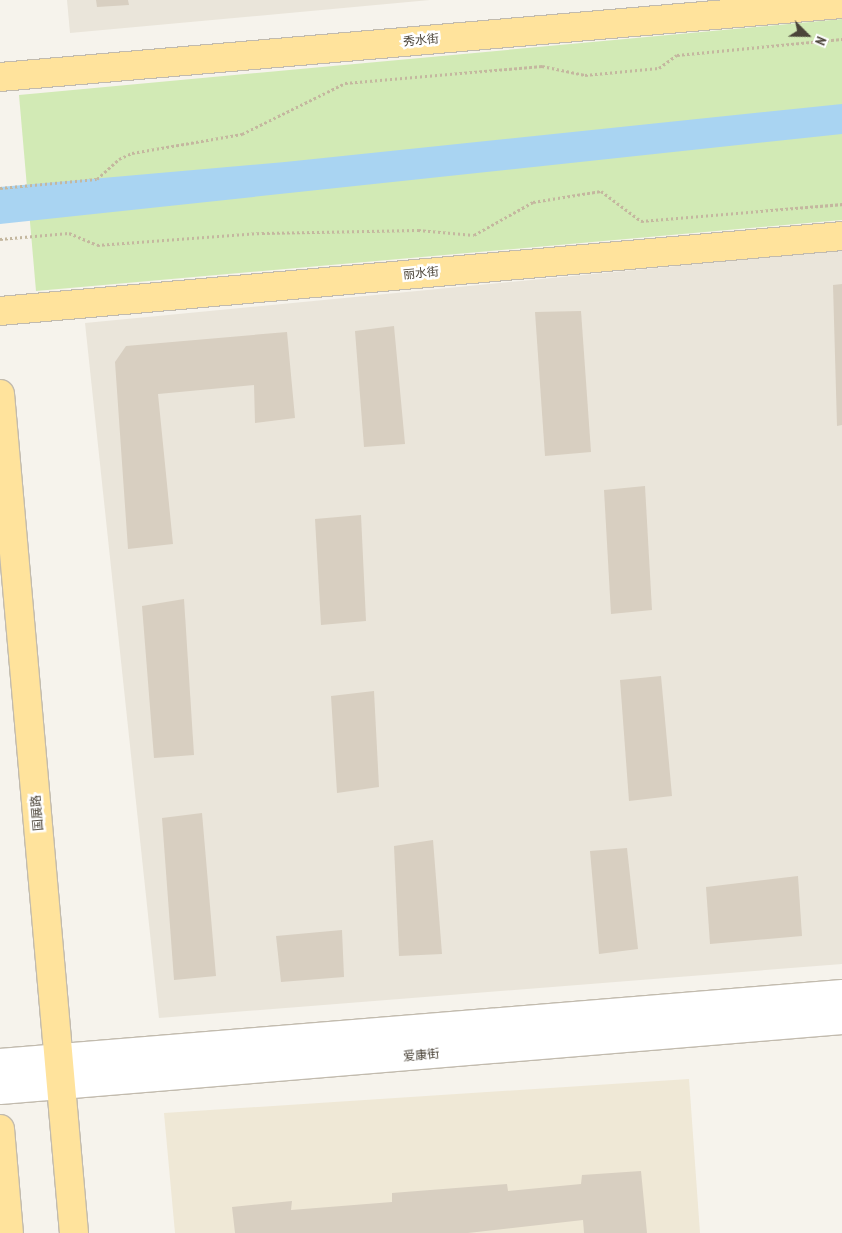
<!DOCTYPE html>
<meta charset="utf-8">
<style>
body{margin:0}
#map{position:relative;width:842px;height:1233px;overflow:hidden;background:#f6f3ec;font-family:"PT Sans Narrow","Noto Sans SC",sans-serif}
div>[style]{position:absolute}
.residential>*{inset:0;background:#eae5da}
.education>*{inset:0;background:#efe8d6}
.green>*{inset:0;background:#d2eab5}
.water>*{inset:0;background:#a9d4f2}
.building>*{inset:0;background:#d8cfc1}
.path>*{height:3px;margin-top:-1.5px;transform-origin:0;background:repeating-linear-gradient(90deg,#c4b79f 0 2.5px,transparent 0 5px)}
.roads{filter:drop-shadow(1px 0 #c2bbae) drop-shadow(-1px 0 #c2bbae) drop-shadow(0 1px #c2bbae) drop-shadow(0 -1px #c2bbae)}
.minor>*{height:28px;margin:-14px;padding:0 14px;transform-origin:14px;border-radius:14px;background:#fff}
.major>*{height:28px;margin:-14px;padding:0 14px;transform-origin:14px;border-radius:14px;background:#ffe39c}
span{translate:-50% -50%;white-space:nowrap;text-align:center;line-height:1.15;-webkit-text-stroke:5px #fff;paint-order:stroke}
.street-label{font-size:12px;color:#4b4439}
.north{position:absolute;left:782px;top:10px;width:50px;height:50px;-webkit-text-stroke:4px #fff;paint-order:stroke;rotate:113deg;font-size:14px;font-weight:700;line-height:20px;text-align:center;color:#4b4439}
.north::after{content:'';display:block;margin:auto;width:18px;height:22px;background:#4b4439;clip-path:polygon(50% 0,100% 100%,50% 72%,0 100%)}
</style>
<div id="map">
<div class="residential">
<div style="clip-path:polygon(67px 0,430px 0,70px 33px)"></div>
<div style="clip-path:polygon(842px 250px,842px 964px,159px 1018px,85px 323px)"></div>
</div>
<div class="education">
<div style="clip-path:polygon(689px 1079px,700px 1233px,175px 1233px,164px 1113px)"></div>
</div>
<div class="green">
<div style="clip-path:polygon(842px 19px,842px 220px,36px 291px,19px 95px)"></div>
</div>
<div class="water">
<div style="clip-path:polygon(842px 104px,842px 134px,0 224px,0 187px,285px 162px)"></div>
</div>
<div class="building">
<div style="clip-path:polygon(96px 0,128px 0,129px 5px,97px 7px)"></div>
<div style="clip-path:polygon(842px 284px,842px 425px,837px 426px,833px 285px)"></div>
<div style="clip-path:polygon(581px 311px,591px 452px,545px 456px,535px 312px)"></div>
<div style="clip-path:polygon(394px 326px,405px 444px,364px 447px,355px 331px)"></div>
<div style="clip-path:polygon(287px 332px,295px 418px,255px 423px,254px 385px,158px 394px,173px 544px,128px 549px,115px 362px,126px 346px)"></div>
<div style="clip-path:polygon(645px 486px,652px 610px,611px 614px,604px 490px)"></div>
<div style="clip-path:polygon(361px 515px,366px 621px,321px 625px,315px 519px)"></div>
<div style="clip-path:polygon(184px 599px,194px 755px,154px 758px,142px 606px)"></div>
<div style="clip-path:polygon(661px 676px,672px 796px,629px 801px,620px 680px)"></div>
<div style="clip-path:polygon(374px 691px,379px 787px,337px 793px,331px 696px)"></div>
<div style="clip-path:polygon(202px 813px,216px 976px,174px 980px,162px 818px)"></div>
<div style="clip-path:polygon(433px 840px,442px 954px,399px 956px,394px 846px)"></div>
<div style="clip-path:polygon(627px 848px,638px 949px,599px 954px,590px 851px)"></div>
<div style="clip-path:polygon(798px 876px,802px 936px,710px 944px,706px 887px)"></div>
<div style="clip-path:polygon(342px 930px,344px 977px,281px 982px,276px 936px)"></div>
<div style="clip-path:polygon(641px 1171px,647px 1233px,584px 1233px,583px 1220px,468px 1233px,235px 1233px,232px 1207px,292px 1201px,291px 1210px,392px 1202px,392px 1193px,507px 1184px,508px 1191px,581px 1184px,582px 1175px)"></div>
</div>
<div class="path">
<div style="left:0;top:188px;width:97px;rotate:-5.3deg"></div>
<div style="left:97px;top:179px;width:30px;rotate:-42deg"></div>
<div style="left:119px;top:159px;width:14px;rotate:-25deg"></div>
<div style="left:132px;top:153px;width:112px;rotate:-9.8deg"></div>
<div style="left:242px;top:134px;width:115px;rotate:-26.3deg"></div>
<div style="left:345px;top:83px;width:198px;rotate:-4.9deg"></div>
<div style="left:542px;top:66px;width:44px;rotate:11.8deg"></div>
<div style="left:585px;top:75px;width:74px;rotate:-5.4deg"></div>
<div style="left:659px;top:68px;width:22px;rotate:-36deg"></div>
<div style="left:677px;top:55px;width:166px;rotate:-5.5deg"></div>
<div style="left:0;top:239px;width:69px;rotate:-5deg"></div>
<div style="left:69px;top:233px;width:30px;rotate:23deg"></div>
<div style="left:97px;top:245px;width:165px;rotate:-4.2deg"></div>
<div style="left:262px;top:233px;width:156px;rotate:-1.1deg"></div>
<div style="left:418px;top:230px;width:56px;rotate:5.1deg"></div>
<div style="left:474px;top:235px;width:68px;rotate:-29.2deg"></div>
<div style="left:533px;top:202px;width:69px;rotate:-9.2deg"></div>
<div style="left:601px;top:191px;width:50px;rotate:36.9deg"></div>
<div style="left:641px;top:221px;width:202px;rotate:-4.8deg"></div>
</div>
<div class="roads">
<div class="minor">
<div style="left:0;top:1063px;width:845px;rotate:-4.68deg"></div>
<div style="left:0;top:1090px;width:845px;rotate:-4.75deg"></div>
</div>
<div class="major">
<div style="left:0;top:77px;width:845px;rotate:-4.96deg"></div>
<div style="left:0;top:311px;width:845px;rotate:-5.09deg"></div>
<div style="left:0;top:394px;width:842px;rotate:84.96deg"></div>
<div style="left:0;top:1129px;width:104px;rotate:85.1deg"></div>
</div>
</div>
<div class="street-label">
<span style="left:421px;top:40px;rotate:-5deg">秀水街</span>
<span style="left:421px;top:273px;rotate:-5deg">丽水街</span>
<span style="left:37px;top:813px;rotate:-95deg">国展路</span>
<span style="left:421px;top:1055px;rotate:-5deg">爱康街</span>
</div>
<div class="north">N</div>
</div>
